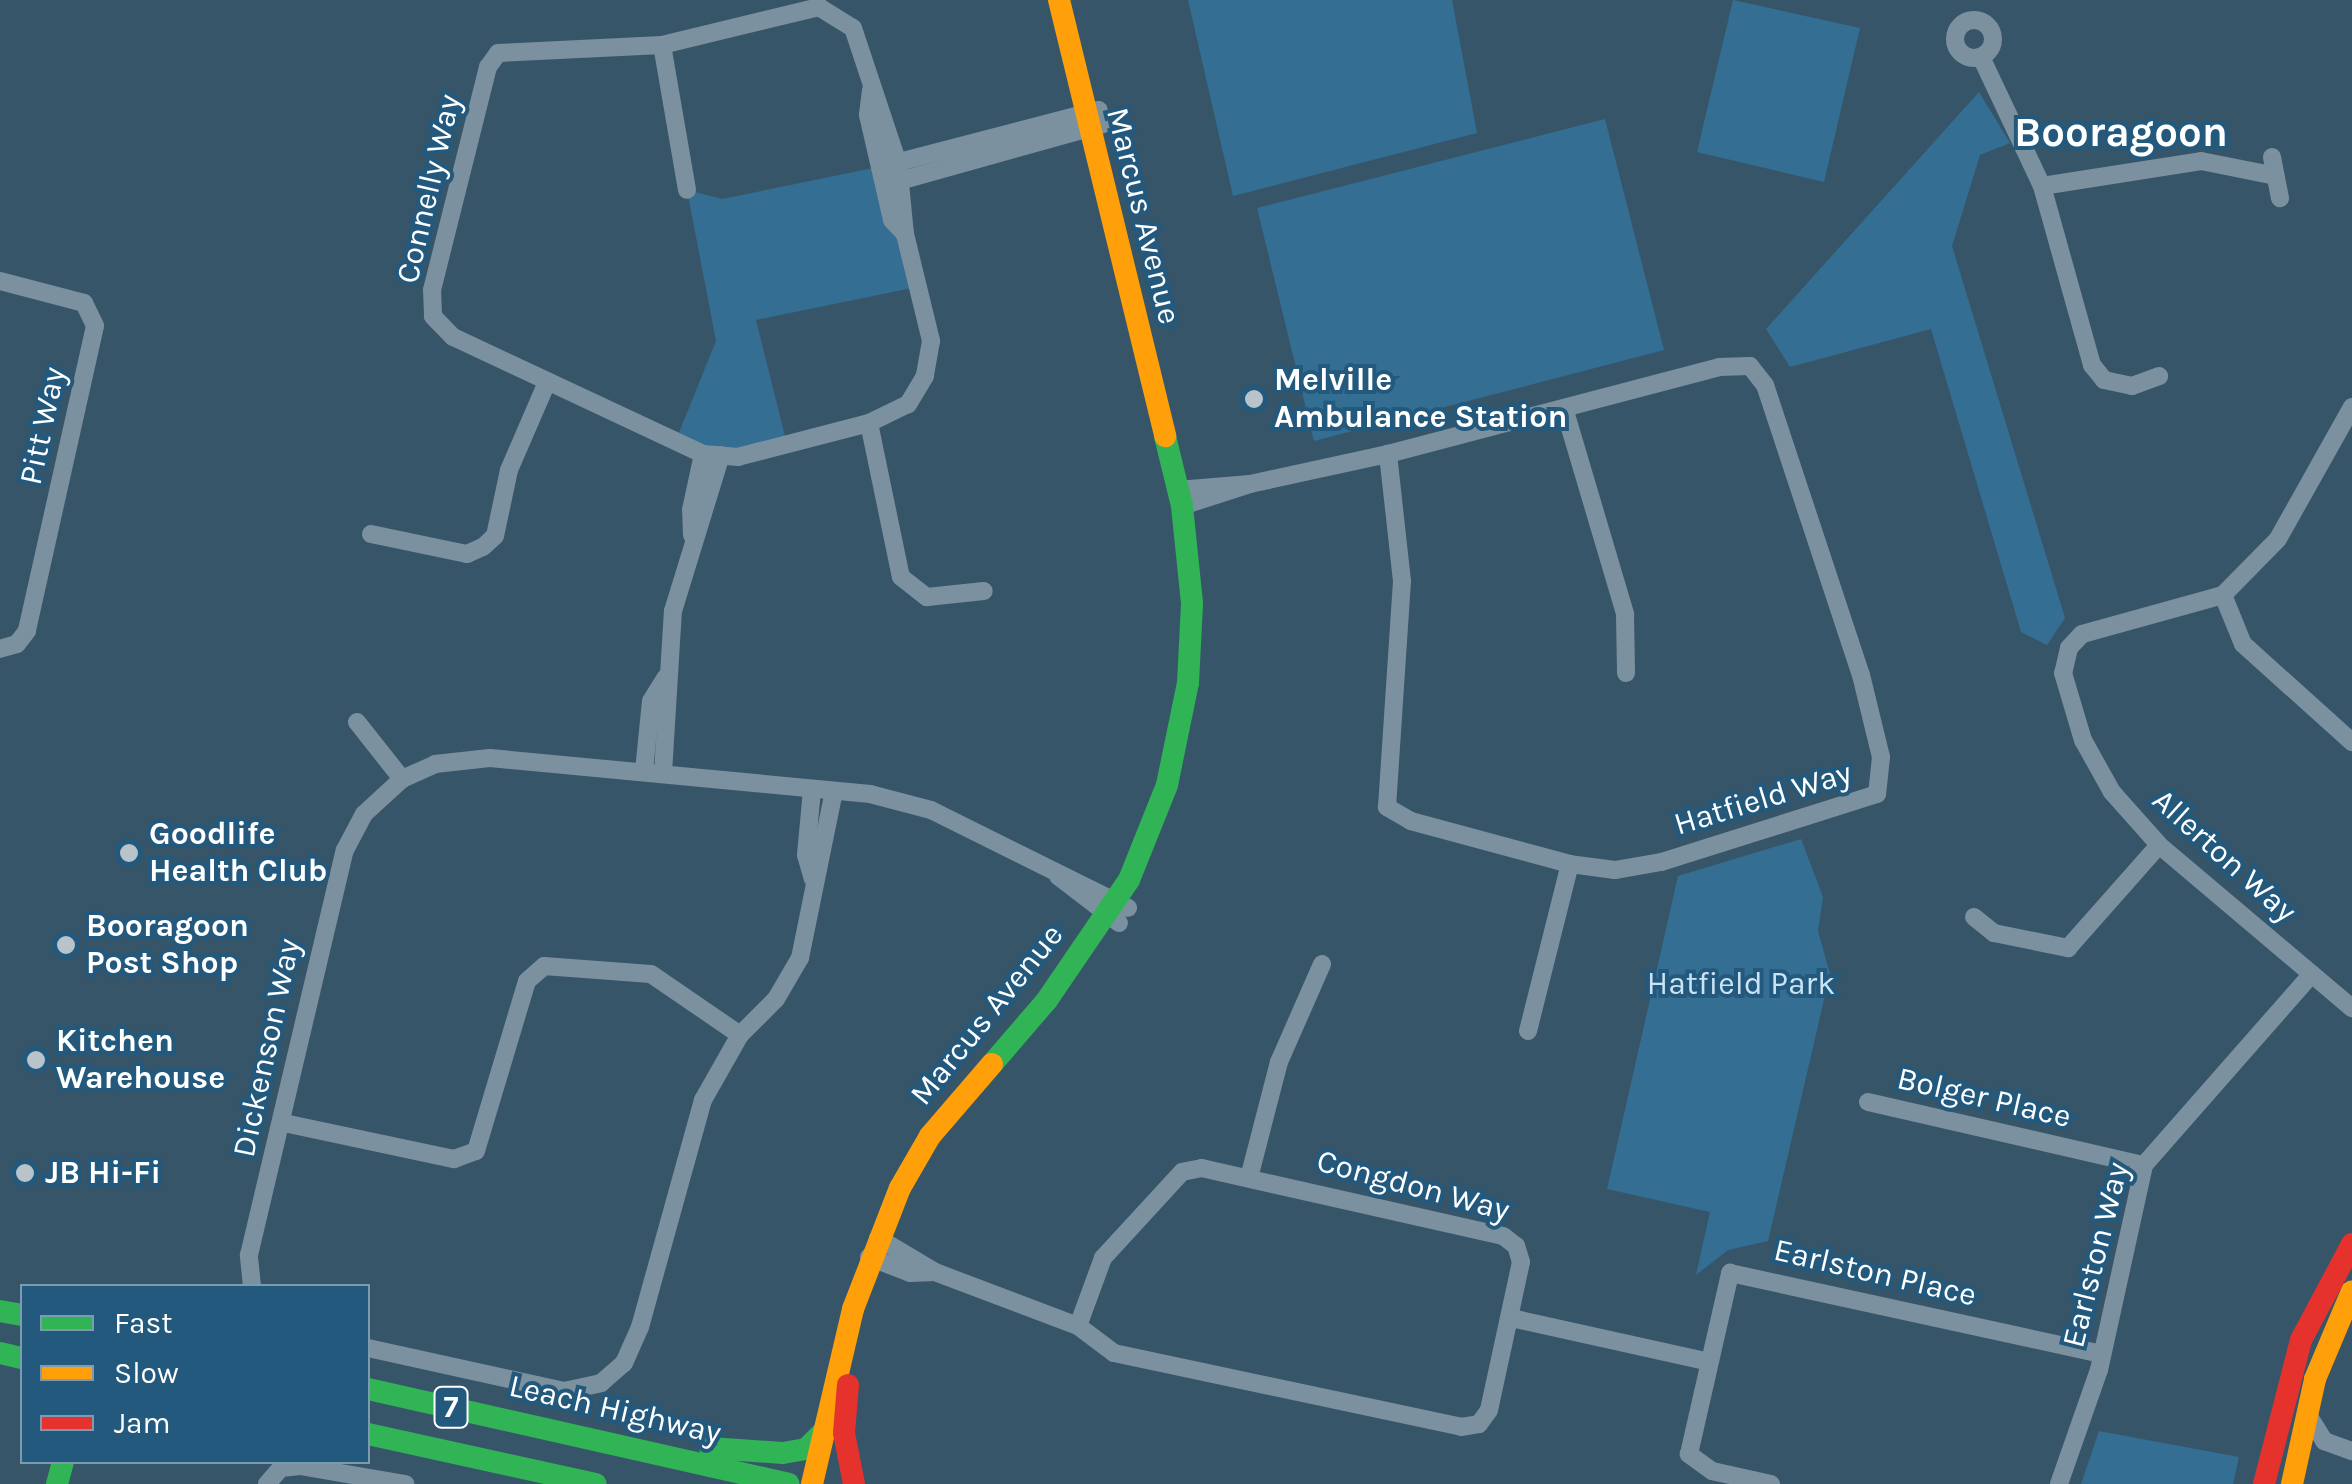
<!DOCTYPE html>
<style>
body{margin:0}
#map{position:relative;width:2352px;height:1484px;overflow:hidden;background:#375569;font-family:Karla,sans-serif}
div>[style]{position:absolute}
.green>*{inset:0;background:#346e93}
.street>*{height:18px;margin:-9px;padding:0 9px;transform-origin:9px;border-radius:9px;background:#7c91a0}
.street>.ring{margin:-9px;padding:0;box-sizing:content-box;background:none;border:18px solid #7c91a0;border-radius:50%}
.fast>*{height:22px;margin:-11px;padding:0 11px;transform-origin:11px;border-radius:11px;background:#30b455}
.slow>*{height:22px;margin:-11px;padding:0 11px;transform-origin:11px;border-radius:11px;background:#ff9f0a}
.jam>*{height:22px;margin:-11px;padding:0 11px;transform-origin:11px;border-radius:11px;background:#e5322d}
.dots>*{width:28px;height:28px;translate:-50% -50%;box-sizing:border-box;border:5px solid #23597d;border-radius:50%}
span{translate:-50% -50%;white-space:nowrap;text-align:center;line-height:1.15;-webkit-text-stroke:8px #23597d;paint-order:stroke}
.shield-label span{padding:2px 8px;background:#23597d;border:2px solid;border-radius:8px;-webkit-text-stroke-width:0}
.shield-label{font-size:30px;color:#fff;font-weight:700}
.street-label{font-size:32px;color:#fff}
.poi-label{font-size:32px;color:#fff;font-weight:700}
.left{translate:0 -50%;text-align:left}
.park-label{font-size:32px;color:#cae4f5}
.district-label{font-size:42px;color:#fff;font-weight:700}
.legend{position:absolute;left:20px;top:1284px;width:350px;height:180px;box-sizing:border-box;background:#23597d;border:2px solid #7b9bb1;margin:0;padding:12px 18px;list-style:none;font-size:30px;color:#fff}
.legend li{display:flex;align-items:center;gap:20px;height:50px}
.legend b{width:50px;border:2px solid #7b9bb1}
</style>
<div id="map">
<div class="green">
<div style="clip-path:polygon(1188px 0,1452px 0,1477px 133px,1233px 196px)"></div>
<div style="clip-path:polygon(1733px 0,1860px 28px,1824px 182px,1697px 152px)"></div>
<div style="clip-path:polygon(1979px 92px,2010px 143px,1980px 155px,1952px 246px,2065px 618px,2047px 645px,2021px 632px,1931px 329px,1790px 367px,1766px 329px)"></div>
<div style="clip-path:polygon(1605px 119px,1664px 350px,1314px 441px,1257px 208px)"></div>
<div style="clip-path:polygon(898px 163px,917px 287px,756px 320px,787px 444px,738px 457px,674px 445px,716px 341px,687px 190px,722px 199px)"></div>
<div style="clip-path:polygon(1801px 839px,1823px 897px,1818px 931px,1830px 974px,1768px 1241px,1728px 1250px,1696px 1275px,1710px 1212px,1607px 1189px,1678px 876px)"></div>
<div style="clip-path:polygon(2099px 1431px,2239px 1457px,2233px 1484px,2081px 1484px)"></div>
</div>
<div class="street">
<div style="left:819px;top:7px;width:40px;rotate:32deg"></div>
<div style="left:853px;top:28px;width:142px;rotate:71.6deg"></div>
<div style="left:898px;top:163px;width:71px;rotate:84.4deg"></div>
<div style="left:905px;top:234px;width:110px;rotate:76.3deg"></div>
<div style="left:931px;top:341px;width:36px;rotate:100deg"></div>
<div style="left:925px;top:376px;width:33px;rotate:121deg"></div>
<div style="left:908px;top:404px;width:43px;rotate:154deg"></div>
<div style="left:869px;top:423px;width:135px;rotate:165.5deg"></div>
<div style="left:738px;top:457px;width:35px;rotate:-175deg"></div>
<div style="left:703px;top:454px;width:276px;rotate:-154.9deg"></div>
<div style="left:453px;top:337px;width:29px;rotate:-134deg"></div>
<div style="left:433px;top:316px;width:26px;rotate:-92deg"></div>
<div style="left:432px;top:290px;width:230px;rotate:-75.9deg"></div>
<div style="left:488px;top:67px;width:17px;rotate:-54deg"></div>
<div style="left:498px;top:53px;width:164px;rotate:-2.8deg"></div>
<div style="left:662px;top:45px;width:162px;rotate:-13.6deg"></div>
<div class="ring" style="left:1955px;top:20px;width:20px;height:20px"></div>
<div style="left:662px;top:45px;width:147px;rotate:80.2deg"></div>
<div style="left:1981px;top:57px;width:143px;rotate:64.7deg"></div>
<div style="left:2042px;top:186px;width:186px;rotate:74.4deg"></div>
<div style="left:2092px;top:365px;width:19px;rotate:51deg"></div>
<div style="left:2104px;top:380px;width:29px;rotate:12deg"></div>
<div style="left:2132px;top:386px;width:29px;rotate:-20deg"></div>
<div style="left:871px;top:90px;width:25px;rotate:97deg"></div>
<div style="left:868px;top:115px;width:108px;rotate:77.1deg"></div>
<div style="left:892px;top:220px;width:19px;rotate:47deg"></div>
<div style="left:2272px;top:157px;width:42px;rotate:79deg"></div>
<div style="left:880px;top:167px;width:226px;rotate:-14.6deg"></div>
<div style="left:885px;top:185px;width:226px;rotate:-15.6deg"></div>
<div style="left:2042px;top:186px;width:161px;rotate:-8.9deg"></div>
<div style="left:2201px;top:161px;width:76px;rotate:11.3deg"></div>
<div style="left:0;top:281px;width:87px;rotate:14.7deg"></div>
<div style="left:84px;top:303px;width:25px;rotate:64deg"></div>
<div style="left:95px;top:326px;width:312px;rotate:102.6deg"></div>
<div style="left:27px;top:631px;width:16px;rotate:128deg"></div>
<div style="left:17px;top:644px;width:18px;rotate:164deg"></div>
<div style="left:2352px;top:407px;width:151px;rotate:119.3deg"></div>
<div style="left:2278px;top:539px;width:78px;rotate:134.5deg"></div>
<div style="left:2223px;top:595px;width:146px;rotate:164.5deg"></div>
<div style="left:2082px;top:634px;width:19px;rotate:133deg"></div>
<div style="left:2069px;top:648px;width:26px;rotate:103deg"></div>
<div style="left:2063px;top:673px;width:70px;rotate:73.4deg"></div>
<div style="left:2083px;top:740px;width:60px;rotate:60.9deg"></div>
<div style="left:2112px;top:792px;width:71px;rotate:48.4deg"></div>
<div style="left:2159px;top:845px;width:253px;rotate:40.2deg"></div>
<div style="left:1565px;top:411px;width:212px;rotate:73.5deg"></div>
<div style="left:1625px;top:614px;width:59px;rotate:89deg"></div>
<div style="left:869px;top:423px;width:157px;rotate:78.3deg"></div>
<div style="left:901px;top:577px;width:33px;rotate:38deg"></div>
<div style="left:927px;top:597px;width:57px;rotate:-6deg"></div>
<div style="left:1178px;top:490px;width:72px;rotate:-4.8deg"></div>
<div style="left:1250px;top:484px;width:141px;rotate:-12.3deg"></div>
<div style="left:1388px;top:454px;width:342px;rotate:-14.7deg"></div>
<div style="left:1719px;top:367px;width:31px;rotate:-2deg"></div>
<div style="left:1750px;top:366px;width:24px;rotate:52deg"></div>
<div style="left:1765px;top:385px;width:305px;rotate:71.7deg"></div>
<div style="left:1861px;top:675px;width:84px;rotate:76.3deg"></div>
<div style="left:1881px;top:757px;width:37px;rotate:96deg"></div>
<div style="left:1877px;top:794px;width:226px;rotate:162.5deg"></div>
<div style="left:1661px;top:862px;width:47px;rotate:170.1deg"></div>
<div style="left:1615px;top:870px;width:45px;rotate:-172.4deg"></div>
<div style="left:1570px;top:864px;width:165px;rotate:-164.9deg"></div>
<div style="left:1411px;top:821px;width:28px;rotate:-150deg"></div>
<div style="left:1387px;top:807px;width:226px;rotate:-86.2deg"></div>
<div style="left:1402px;top:581px;width:128px;rotate:-96.3deg"></div>
<div style="left:1182px;top:506px;width:71px;rotate:-17.9deg"></div>
<div style="left:371px;top:534px;width:98px;rotate:11.8deg"></div>
<div style="left:467px;top:554px;width:17px;rotate:-24deg"></div>
<div style="left:483px;top:547px;width:16px;rotate:-43deg"></div>
<div style="left:495px;top:536px;width:67px;rotate:-78deg"></div>
<div style="left:509px;top:470px;width:96px;rotate:-66.6deg"></div>
<div style="left:692px;top:535px;width:25px;rotate:-92deg"></div>
<div style="left:691px;top:510px;width:57px;rotate:-77.9deg"></div>
<div style="left:2223px;top:595px;width:53px;rotate:67.8deg"></div>
<div style="left:2243px;top:644px;width:147px;rotate:42deg"></div>
<div style="left:357px;top:722px;width:73px;rotate:51.7deg"></div>
<div style="left:644px;top:771px;width:70px;rotate:-84.3deg"></div>
<div style="left:651px;top:701px;width:28px;rotate:-58deg"></div>
<div style="left:663px;top:773px;width:162px;rotate:-86.5deg"></div>
<div style="left:673px;top:611px;width:163px;rotate:-72.9deg"></div>
<div style="left:812px;top:790px;width:65px;rotate:95.3deg"></div>
<div style="left:806px;top:855px;width:25px;rotate:74deg"></div>
<div style="left:1058px;top:876px;width:77px;rotate:37.6deg"></div>
<div style="left:1974px;top:917px;width:26px;rotate:39deg"></div>
<div style="left:1994px;top:933px;width:76px;rotate:11.5deg"></div>
<div style="left:2068px;top:948px;width:137px;rotate:-48.5deg"></div>
<div style="left:1528px;top:1031px;width:172px;rotate:-75.9deg"></div>
<div style="left:1868px;top:1102px;width:283px;rotate:12.9deg"></div>
<div style="left:284px;top:1123px;width:174px;rotate:12deg"></div>
<div style="left:454px;top:1159px;width:23px;rotate:-20deg"></div>
<div style="left:476px;top:1151px;width:177px;rotate:-73.3deg"></div>
<div style="left:527px;top:981px;width:23px;rotate:-41deg"></div>
<div style="left:544px;top:966px;width:107px;rotate:4.3deg"></div>
<div style="left:651px;top:974px;width:108px;rotate:34.4deg"></div>
<div style="left:1250px;top:1174px;width:116px;rotate:-75.5deg"></div>
<div style="left:1279px;top:1062px;width:107px;rotate:-66.3deg"></div>
<div style="left:878px;top:1238px;width:66px;rotate:30.8deg"></div>
<div style="left:935px;top:1272px;width:153px;rotate:20.7deg"></div>
<div style="left:1078px;top:1326px;width:45px;rotate:36.9deg"></div>
<div style="left:1114px;top:1353px;width:355px;rotate:12deg"></div>
<div style="left:1461px;top:1427px;width:18px;rotate:-9deg"></div>
<div style="left:1479px;top:1424px;width:17px;rotate:-54deg"></div>
<div style="left:1489px;top:1410px;width:151px;rotate:-77.8deg"></div>
<div style="left:1521px;top:1262px;width:17px;rotate:-107deg"></div>
<div style="left:1516px;top:1246px;width:16px;rotate:-142deg"></div>
<div style="left:1503px;top:1236px;width:309px;rotate:-167.3deg"></div>
<div style="left:1202px;top:1168px;width:20px;rotate:169deg"></div>
<div style="left:1182px;top:1172px;width:117px;rotate:132.6deg"></div>
<div style="left:1103px;top:1258px;width:72px;rotate:110.2deg"></div>
<div style="left:869px;top:1257px;width:44px;rotate:21.3deg"></div>
<div style="left:910px;top:1273px;width:25px;rotate:-2deg"></div>
<div style="left:252px;top:1286px;width:31px;rotate:-96deg"></div>
<div style="left:249px;top:1255px;width:416px;rotate:-76.7deg"></div>
<div style="left:345px;top:850px;width:41px;rotate:-62.2deg"></div>
<div style="left:364px;top:814px;width:52px;rotate:-42.6deg"></div>
<div style="left:402px;top:779px;width:36px;rotate:-24deg"></div>
<div style="left:435px;top:764px;width:55px;rotate:-6.2deg"></div>
<div style="left:490px;top:758px;width:382px;rotate:5.4deg"></div>
<div style="left:870px;top:794px;width:63px;rotate:14.7deg"></div>
<div style="left:931px;top:810px;width:220px;rotate:26.4deg"></div>
<div style="left:1511px;top:1318px;width:199px;rotate:12.5deg"></div>
<div style="left:368px;top:1348px;width:201px;rotate:12.4deg"></div>
<div style="left:564px;top:1391px;width:38px;rotate:-12deg"></div>
<div style="left:601px;top:1383px;width:30px;rotate:-41deg"></div>
<div style="left:624px;top:1363px;width:39px;rotate:-66deg"></div>
<div style="left:640px;top:1327px;width:236px;rotate:-74.5deg"></div>
<div style="left:703px;top:1100px;width:75px;rotate:-60.4deg"></div>
<div style="left:740px;top:1035px;width:51px;rotate:-45deg"></div>
<div style="left:776px;top:999px;width:48px;rotate:-59.7deg"></div>
<div style="left:800px;top:958px;width:170px;rotate:-78.5deg"></div>
<div style="left:2308px;top:1415px;width:31px;rotate:58deg"></div>
<div style="left:2324px;top:1441px;width:30px;rotate:20deg"></div>
<div style="left:267px;top:1484px;width:21px;rotate:-49deg"></div>
<div style="left:281px;top:1468px;width:19px;rotate:-6deg"></div>
<div style="left:300px;top:1466px;width:107px;rotate:9.7deg"></div>
<div style="left:1771px;top:1484px;width:60px;rotate:-167.6deg"></div>
<div style="left:1712px;top:1471px;width:29px;rotate:-144deg"></div>
<div style="left:1689px;top:1454px;width:186px;rotate:-77.2deg"></div>
<div style="left:1730px;top:1273px;width:381px;rotate:12.3deg"></div>
<div style="left:2059px;top:1484px;width:121px;rotate:-70.7deg"></div>
<div style="left:2099px;top:1370px;width:210px;rotate:-77.6deg"></div>
<div style="left:2144px;top:1165px;width:254px;rotate:-48.7deg"></div>
</div>
<div class="fast">
<div style="left:992px;top:1064px;width:84px;rotate:-49.3deg"></div>
<div style="left:1047px;top:1000px;width:145px;rotate:-55.7deg"></div>
<div style="left:1129px;top:880px;width:102px;rotate:-68.2deg"></div>
<div style="left:1167px;top:785px;width:104px;rotate:-78.4deg"></div>
<div style="left:1188px;top:683px;width:80px;rotate:-87.1deg"></div>
<div style="left:1192px;top:603px;width:98px;rotate:-95.9deg"></div>
<div style="left:1182px;top:506px;width:72px;rotate:-103.7deg"></div>
<div style="left:0;top:1311px;width:22px;rotate:10deg"></div>
<div style="left:0;top:1353px;width:23px;rotate:13deg"></div>
<div style="left:368px;top:1389px;width:431px;rotate:12.7deg"></div>
<div style="left:368px;top:1434px;width:233px;rotate:12.4deg"></div>
<div style="left:710px;top:1448px;width:73px;rotate:3.9deg"></div>
<div style="left:783px;top:1453px;width:23px;rotate:-10deg"></div>
<div style="left:806px;top:1449px;width:23px;rotate:-45deg"></div>
<div style="left:57px;top:1484px;width:23px;rotate:-75deg"></div>
</div>
<div class="slow">
<div style="left:1059px;top:0;width:449px;rotate:76.3deg"></div>
<div style="left:812px;top:1484px;width:180px;rotate:-76.8deg"></div>
<div style="left:853px;top:1309px;width:130px;rotate:-68.8deg"></div>
<div style="left:900px;top:1188px;width:60px;rotate:-60deg"></div>
<div style="left:930px;top:1136px;width:95px;rotate:-49.3deg"></div>
<div style="left:2292px;top:1484px;width:107px;rotate:-77.6deg"></div>
<div style="left:2315px;top:1379px;width:95px;rotate:-67.2deg"></div>
</div>
<div class="jam">
<div style="left:848px;top:1385px;width:48px;rotate:94.8deg"></div>
<div style="left:844px;top:1433px;width:52px;rotate:78.9deg"></div>
<div style="left:2264px;top:1484px;width:149px;rotate:-75.6deg"></div>
<div style="left:2301px;top:1340px;width:109px;rotate:-62deg"></div>
</div>
<div class="dots">
<div style="left:1254px;top:399px;background:#b9c4ca"></div>
<div style="left:129px;top:853px;background:#b9c4ca"></div>
<div style="left:66px;top:945px;background:#b9c4ca"></div>
<div style="left:36px;top:1060px;background:#b9c4ca"></div>
<div style="left:25px;top:1173px;background:#b9c4ca"></div>
</div>
<div class="shield-label">
<span style="left:451px;top:1407px">7</span>
</div>
<div class="street-label">
<span style="left:429px;top:189px;rotate:-77deg">Connelly Way</span>
<span style="left:1143px;top:216px;rotate:76deg">Marcus Avenue</span>
<span style="left:43px;top:426px;rotate:-78deg">Pitt Way</span>
<span style="left:1763px;top:799px;rotate:-17deg">Hatfield Way</span>
<span style="left:2224px;top:856px;rotate:42deg">Allerton Way</span>
<span style="left:987px;top:1015px;rotate:-51deg">Marcus Avenue</span>
<span style="left:267px;top:1048px;rotate:-78deg">Dickenson Way</span>
<span style="left:1984px;top:1098px;rotate:13deg">Bolger Place</span>
<span style="left:1413px;top:1186px;rotate:15deg">Congdon Way</span>
<span style="left:2096px;top:1255px;rotate:-76deg">Earlston Way</span>
<span style="left:1875px;top:1273px;rotate:13deg">Earlston Place</span>
<span style="left:615px;top:1410px;rotate:13deg">Leach Highway</span>
</div>
<div class="poi-label">
<span class="left" style="left:1274px;top:399px">Melville<br>Ambulance Station</span>
<span class="left" style="left:149px;top:853px">Goodlife<br>Health Club</span>
<span class="left" style="left:86px;top:945px">Booragoon<br>Post Shop</span>
<span class="left" style="left:56px;top:1060px">Kitchen<br>Warehouse</span>
<span class="left" style="left:45px;top:1173px">JB Hi-Fi</span>
</div>
<div class="park-label">
<span style="left:1741px;top:984px">Hatfield Park</span>
</div>
<div class="district-label">
<span style="left:2121px;top:132px">Booragoon</span>
</div>
<ul class="legend">
<li><b style="height:12px;background:#30b455"></b>Fast</li>
<li><b style="height:12px;background:#ff9f0a"></b>Slow</li>
<li><b style="height:12px;background:#e5322d"></b>Jam</li>
</ul>
</div>
